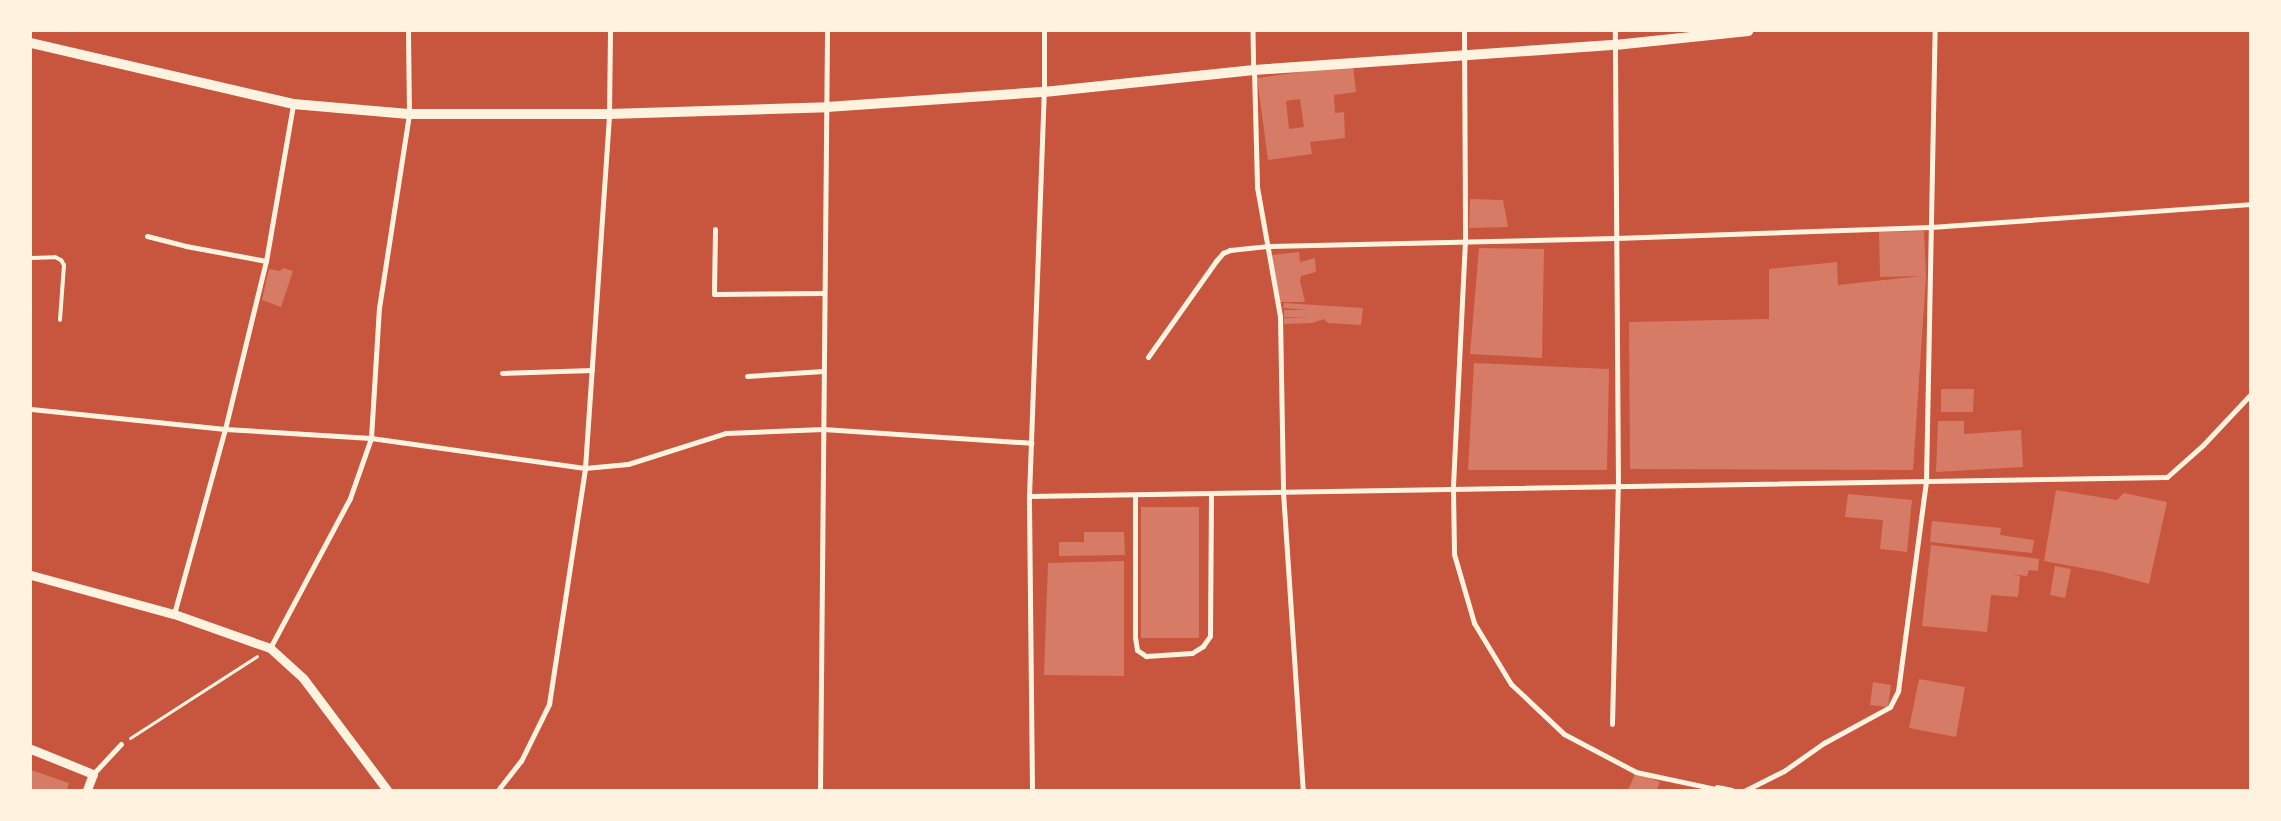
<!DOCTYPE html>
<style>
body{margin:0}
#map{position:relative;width:2281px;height:821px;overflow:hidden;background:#c8553d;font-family:Cabin,sans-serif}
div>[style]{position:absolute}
.building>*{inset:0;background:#d67c66}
.path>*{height:3px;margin:-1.5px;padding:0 1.5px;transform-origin:1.5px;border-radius:1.5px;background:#fff3e0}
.service>*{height:4px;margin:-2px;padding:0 2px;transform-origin:2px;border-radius:2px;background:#fff3e0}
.pedestrian>*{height:4.5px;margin:-2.25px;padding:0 2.25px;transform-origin:2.25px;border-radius:2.25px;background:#fff3e0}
.minor>*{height:5px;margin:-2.5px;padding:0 2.5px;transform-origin:2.5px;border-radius:2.5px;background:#fff3e0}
.tertiary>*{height:9px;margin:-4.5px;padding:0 4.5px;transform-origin:4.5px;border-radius:4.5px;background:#fff3e0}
.secondary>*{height:10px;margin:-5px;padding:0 5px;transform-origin:5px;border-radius:5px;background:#fff3e0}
span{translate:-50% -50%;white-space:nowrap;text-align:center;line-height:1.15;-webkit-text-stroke:4px #fff3e0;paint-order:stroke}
.frame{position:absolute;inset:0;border:32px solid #fff3e0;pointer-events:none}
</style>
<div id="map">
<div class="building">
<div style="clip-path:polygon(evenodd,1353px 65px,1356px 92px,1334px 95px,1335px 113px,1344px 112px,1345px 138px,1310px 142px,1312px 154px,1268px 160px,1257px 78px,1353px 65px,1300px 99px,1304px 127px,1289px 129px,1286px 101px,1300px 99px)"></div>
<div style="clip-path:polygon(1470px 199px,1503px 200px,1508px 227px,1469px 228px)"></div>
<div style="clip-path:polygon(1924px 231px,1926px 276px,1913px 470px,1630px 469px,1629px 322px,1769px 319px,1769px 269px,1837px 262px,1838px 285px,1921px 276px,1880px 277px,1879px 232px)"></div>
<div style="clip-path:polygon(1479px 248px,1544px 249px,1542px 358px,1470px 354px)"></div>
<div style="clip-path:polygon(1299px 252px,1300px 262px,1315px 258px,1316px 272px,1301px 276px,1300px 281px,1305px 302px,1280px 302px,1272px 255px)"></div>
<div style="clip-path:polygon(283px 268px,293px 271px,281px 307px,262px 300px,269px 269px,280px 271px)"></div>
<div style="clip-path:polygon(1284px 303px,1363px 308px,1361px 325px,1328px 323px,1324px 319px,1312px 323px,1284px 324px,1284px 318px,1310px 317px,1284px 317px,1284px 310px,1307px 310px,1283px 308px)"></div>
<div style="clip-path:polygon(1474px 363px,1609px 369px,1607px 470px,1468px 470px)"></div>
<div style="clip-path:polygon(1941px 389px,1974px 389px,1973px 412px,1941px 412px)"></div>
<div style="clip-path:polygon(1938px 421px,1964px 421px,1964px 434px,2021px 430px,2023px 467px,1936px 472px)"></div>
<div style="clip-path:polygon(2056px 490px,2117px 500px,2124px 493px,2167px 502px,2149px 584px,2104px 572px,2044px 561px)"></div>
<div style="clip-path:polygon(1848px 494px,1912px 500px,1907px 552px,1880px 549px,1883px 520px,1845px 517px)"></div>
<div style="clip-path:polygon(1141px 507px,1199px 507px,1199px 638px,1141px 638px)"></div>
<div style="clip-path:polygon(1932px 521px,2001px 528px,2000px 535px,2034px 540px,2032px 553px,1930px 542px)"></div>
<div style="clip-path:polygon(1084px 532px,1124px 532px,1125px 555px,1059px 556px,1059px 542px,1084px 542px)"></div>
<div style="clip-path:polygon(1931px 545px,2039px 559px,2038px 571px,2029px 570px,2027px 576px,2012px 574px,2020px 576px,2018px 597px,1991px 595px,1987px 632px,1922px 626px)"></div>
<div style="clip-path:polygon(1124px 561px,1124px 676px,1044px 675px,1048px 563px)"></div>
<div style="clip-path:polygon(2055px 566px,2071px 569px,2065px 598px,2050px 595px)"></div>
<div style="clip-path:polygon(1919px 679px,1965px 687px,1956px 737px,1909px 728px)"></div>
<div style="clip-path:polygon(1873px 682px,1891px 685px,1888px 707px,1870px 705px)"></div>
<div style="clip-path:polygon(31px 770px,69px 783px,67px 790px,31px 790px)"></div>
<div style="clip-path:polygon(1636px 772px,1660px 782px,1657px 790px,1628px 790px)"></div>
</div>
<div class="path">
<div style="left:130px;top:738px;width:151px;rotate:-32.8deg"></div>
</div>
<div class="service">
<div style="left:31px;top:258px;width:24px;rotate:-2deg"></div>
<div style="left:55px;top:257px;width:7px;rotate:27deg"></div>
<div style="left:61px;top:260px;width:6px;rotate:59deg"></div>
<div style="left:64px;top:265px;width:55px;rotate:94.2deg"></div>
</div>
<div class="pedestrian">
<div style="left:1253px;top:31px;width:39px;rotate:89deg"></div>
<div style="left:1717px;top:787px;width:15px;rotate:11deg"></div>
<div style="left:1746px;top:790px;width:42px;rotate:-26.6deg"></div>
<div style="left:1784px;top:771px;width:49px;rotate:-35deg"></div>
<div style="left:1824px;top:743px;width:75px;rotate:-28.6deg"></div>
<div style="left:1890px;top:707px;width:18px;rotate:-63deg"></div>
</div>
<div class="minor">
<div style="left:1464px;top:31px;width:209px;rotate:89.7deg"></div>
<div style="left:1465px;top:240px;width:249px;rotate:92.8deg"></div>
<div style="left:1453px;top:489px;width:65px;rotate:89.1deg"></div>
<div style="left:1454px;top:554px;width:72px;rotate:73.8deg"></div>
<div style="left:1474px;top:623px;width:71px;rotate:58.8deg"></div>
<div style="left:1511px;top:684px;width:73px;rotate:43.3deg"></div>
<div style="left:1564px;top:734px;width:81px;rotate:27.8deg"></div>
<div style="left:1636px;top:772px;width:87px;rotate:12deg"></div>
<div style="left:1254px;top:70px;width:117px;rotate:88.5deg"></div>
<div style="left:1257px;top:187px;width:131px;rotate:79.9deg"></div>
<div style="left:1280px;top:316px;width:176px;rotate:89deg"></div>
<div style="left:1283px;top:492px;width:299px;rotate:86.2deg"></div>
<div style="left:715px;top:229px;width:65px;rotate:90.9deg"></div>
<div style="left:714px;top:294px;width:110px;rotate:-0.5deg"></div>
<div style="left:147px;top:236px;width:40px;rotate:14.4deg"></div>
<div style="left:186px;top:246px;width:81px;rotate:10.6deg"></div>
<div style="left:1148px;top:357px;width:118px;rotate:-54.7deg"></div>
<div style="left:1216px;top:261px;width:11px;rotate:-49deg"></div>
<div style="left:1223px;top:253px;width:8px;rotate:-23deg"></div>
<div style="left:1230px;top:250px;width:37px;rotate:-6deg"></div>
<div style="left:1267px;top:246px;width:349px;rotate:-1.3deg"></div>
<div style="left:1616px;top:238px;width:315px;rotate:-2deg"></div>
<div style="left:1931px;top:227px;width:320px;rotate:-4.1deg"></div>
<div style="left:502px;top:373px;width:90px;rotate:-1.9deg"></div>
<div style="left:747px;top:376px;width:76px;rotate:-3.8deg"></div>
<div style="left:31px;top:409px;width:195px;rotate:5.9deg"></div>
<div style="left:225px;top:429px;width:146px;rotate:3.5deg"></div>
<div style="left:371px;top:438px;width:216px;rotate:8deg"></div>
<div style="left:585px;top:468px;width:43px;rotate:-5.3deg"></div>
<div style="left:628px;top:464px;width:103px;rotate:-17.6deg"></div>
<div style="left:726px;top:433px;width:97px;rotate:-2.4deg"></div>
<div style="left:823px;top:429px;width:209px;rotate:3.8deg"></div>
<div style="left:1135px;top:495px;width:142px;rotate:90deg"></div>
<div style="left:1135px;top:637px;width:13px;rotate:81deg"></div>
<div style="left:1137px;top:650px;width:11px;rotate:34deg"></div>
<div style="left:1146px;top:656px;width:46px;rotate:-3.7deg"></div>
<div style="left:1192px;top:653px;width:13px;rotate:-32deg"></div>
<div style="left:1203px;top:646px;width:12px;rotate:-55deg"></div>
<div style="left:1210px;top:636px;width:143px;rotate:-89.6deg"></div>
<div style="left:1029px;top:496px;width:1138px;rotate:-0.96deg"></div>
<div style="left:2167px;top:477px;width:48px;rotate:-41.6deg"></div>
<div style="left:2203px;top:445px;width:69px;rotate:-46.8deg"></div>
<div style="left:174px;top:614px;width:192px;rotate:-74.6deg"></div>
<div style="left:225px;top:429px;width:173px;rotate:-76.3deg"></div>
<div style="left:266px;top:261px;width:159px;rotate:-80.2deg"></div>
<div style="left:270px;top:648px;width:170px;rotate:-61.9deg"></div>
<div style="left:350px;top:498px;width:64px;rotate:-70.7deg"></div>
<div style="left:371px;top:438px;width:130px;rotate:-86.5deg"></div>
<div style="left:379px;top:308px;width:196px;rotate:-81.2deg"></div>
<div style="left:409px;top:114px;width:83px;rotate:-90.7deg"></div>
<div style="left:1898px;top:691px;width:212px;rotate:-82.4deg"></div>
<div style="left:1926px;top:481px;width:450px;rotate:-88.9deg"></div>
<div style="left:1612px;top:724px;width:238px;rotate:-88.6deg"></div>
<div style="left:1618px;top:486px;width:455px;rotate:-90.4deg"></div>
<div style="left:93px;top:774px;width:41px;rotate:-47deg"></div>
<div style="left:498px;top:790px;width:37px;rotate:-52deg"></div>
<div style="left:521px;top:761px;width:64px;rotate:-63.8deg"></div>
<div style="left:549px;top:704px;width:239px;rotate:-81.3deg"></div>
<div style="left:585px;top:468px;width:355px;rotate:-86.1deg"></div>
<div style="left:609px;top:114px;width:83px;rotate:-89.3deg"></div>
<div style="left:820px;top:790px;width:759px;rotate:-89.47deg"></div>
<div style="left:1032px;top:790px;width:294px;rotate:-90.6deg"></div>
<div style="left:1029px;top:496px;width:404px;rotate:-87.9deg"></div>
<div style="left:1044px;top:92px;width:61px;rotate:-90deg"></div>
</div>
<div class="tertiary">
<div style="left:31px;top:575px;width:148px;rotate:15.3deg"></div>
<div style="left:174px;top:614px;width:102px;rotate:19.5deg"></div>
<div style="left:270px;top:648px;width:45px;rotate:42.3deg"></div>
<div style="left:303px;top:678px;width:140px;rotate:53.1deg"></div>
<div style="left:31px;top:749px;width:67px;rotate:22deg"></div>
<div style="left:93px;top:774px;width:17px;rotate:111deg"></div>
</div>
<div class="secondary">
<div style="left:31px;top:43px;width:269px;rotate:13.1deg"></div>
<div style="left:293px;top:104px;width:116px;rotate:4.9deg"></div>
<div style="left:409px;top:114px;width:200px"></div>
<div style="left:609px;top:114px;width:218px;rotate:-1.8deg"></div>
<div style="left:827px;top:107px;width:218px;rotate:-4deg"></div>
<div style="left:1044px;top:92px;width:211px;rotate:-6deg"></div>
<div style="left:1254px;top:70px;width:362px;rotate:-4deg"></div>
<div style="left:1615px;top:45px;width:134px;rotate:-6deg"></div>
</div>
<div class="frame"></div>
</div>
